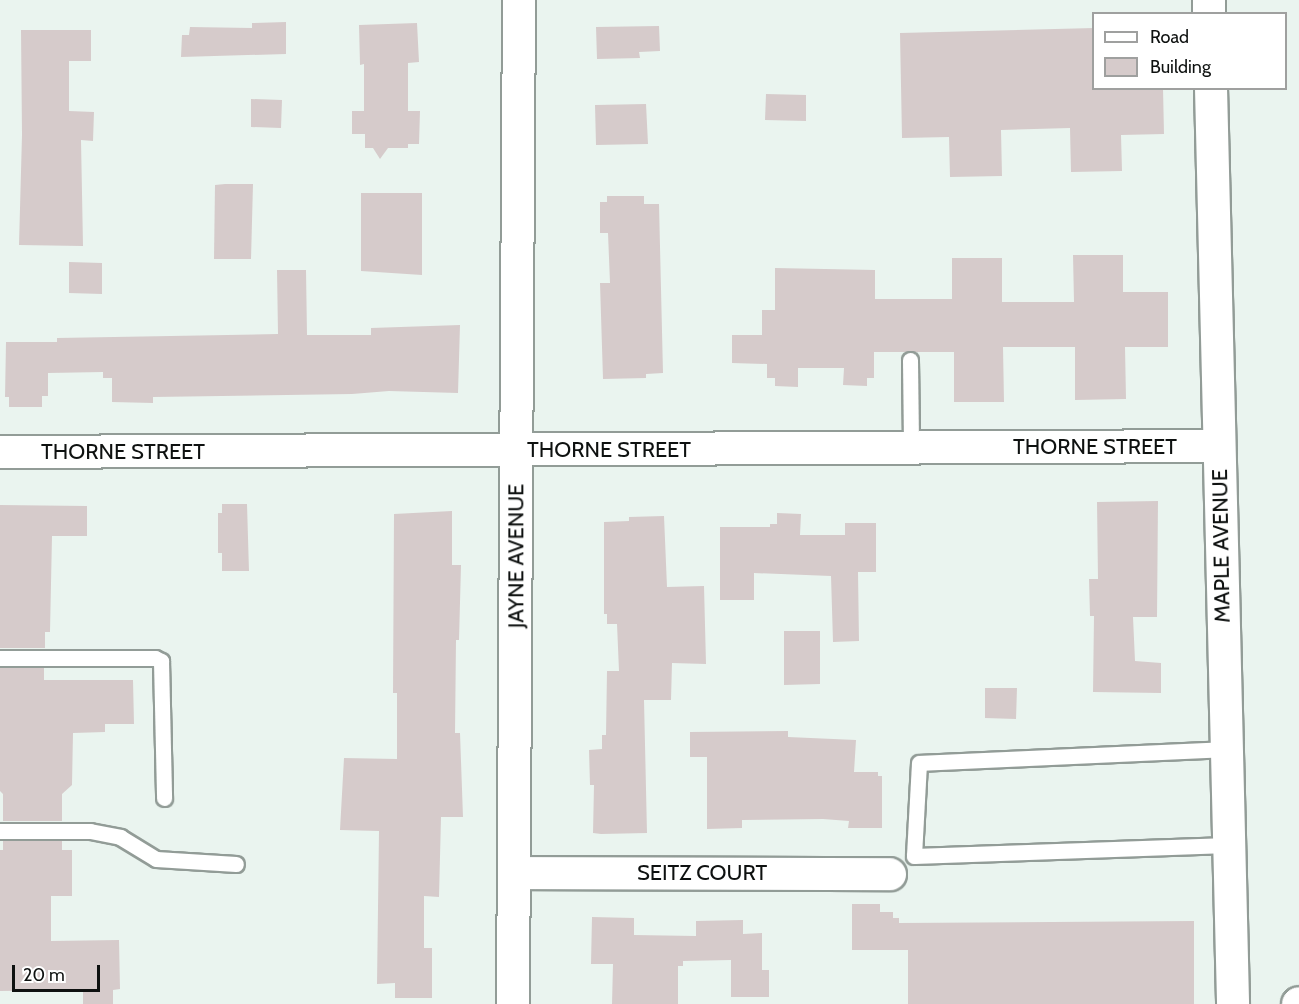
<!DOCTYPE html>
<style>
body{margin:0}
#map{position:relative;width:1299px;height:1004px;overflow:hidden;background:#eaf4ef;font-family:Cabin,sans-serif}
div>[style]{position:absolute}
.building>*{inset:0;background:#d6cbcb}
.roads{filter:drop-shadow(2px 0 #929c97) drop-shadow(-2px 0 #929c97) drop-shadow(0 2px #929c97) drop-shadow(0 -2px #929c97)}
.service>*{height:15px;margin:-7.5px;padding:0 7.5px;transform-origin:7.5px;border-radius:7.5px;background:#fff}
.minor>*{height:32px;margin:-16px;padding:0 16px;transform-origin:16px;border-radius:16px;background:#fff}
span{translate:-50% -50%;white-space:nowrap;text-align:center;line-height:1.15;-webkit-text-stroke:6px #fff;paint-order:stroke}
.street-label{font-size:22px;color:#0e1110}
.legend{position:absolute;left:1092px;top:12px;width:195px;height:78px;box-sizing:border-box;background:#fff;border:2px solid #9fa09f;margin:0;padding:8px 10px;list-style:none;font-size:18px;color:#0e1110}
.legend li{display:flex;align-items:center;gap:12px;height:30px}
.legend b{width:30px;border:2px solid #9fa09f}
.scale{position:absolute;left:12px;top:965px;width:88px;height:27px;box-sizing:border-box;border:3px solid #0e1110;border-top:0;padding-left:8px;font-size:18px;line-height:21px;white-space:nowrap;color:#0e1110;-webkit-text-stroke:4px #fff;paint-order:stroke}
</style>
<div id="map">
<div class="building">
<div style="clip-path:polygon(286px 22px,286px 54px,181px 57px,182px 35px,189px 35px,190px 27px,252px 28px,252px 23px)"></div>
<div style="clip-path:polygon(417px 23px,419px 62px,408px 63px,408px 111px,420px 111px,419px 144px,408px 144px,408px 148px,388px 148px,380px 159px,373px 148px,365px 148px,365px 134px,352px 134px,352px 111px,364px 111px,364px 64px,360px 65px,359px 25px)"></div>
<div style="clip-path:polygon(659px 26px,660px 51px,639px 52px,640px 58px,597px 59px,596px 27px)"></div>
<div style="clip-path:polygon(1094px 28px,1094px 88px,1163px 88px,1164px 134px,1121px 135px,1122px 171px,1071px 172px,1070px 128px,1001px 130px,1002px 176px,950px 177px,949px 137px,902px 138px,900px 33px)"></div>
<div style="clip-path:polygon(21px 30px,91px 30px,91px 61px,69px 61px,69px 111px,94px 112px,93px 141px,81px 140px,83px 246px,19px 245px,22px 135px)"></div>
<div style="clip-path:polygon(766px 94px,806px 95px,806px 121px,765px 120px)"></div>
<div style="clip-path:polygon(251px 99px,282px 100px,281px 128px,251px 127px)"></div>
<div style="clip-path:polygon(646px 104px,648px 144px,596px 145px,595px 105px)"></div>
<div style="clip-path:polygon(225px 184px,253px 184px,251px 259px,214px 259px,215px 185px)"></div>
<div style="clip-path:polygon(361px 193px,422px 193px,422px 275px,361px 271px)"></div>
<div style="clip-path:polygon(607px 196px,644px 196px,644px 204px,659px 204px,663px 373px,646px 374px,646px 378px,603px 379px,600px 283px,610px 283px,608px 233px,600px 233px,600px 202px,607px 202px)"></div>
<div style="clip-path:polygon(1073px 255px,1123px 255px,1123px 292px,1168px 292px,1168px 347px,1125px 347px,1126px 399px,1075px 400px,1075px 347px,1003px 347px,1004px 402px,954px 402px,954px 352px,874px 352px,874px 378px,867px 378px,867px 386px,843px 385px,844px 368px,798px 368px,798px 387px,775px 386px,775px 378px,767px 378px,767px 364px,732px 363px,732px 335px,762px 335px,762px 310px,775px 310px,775px 268px,875px 270px,875px 299px,952px 299px,952px 258px,1002px 258px,1002px 302px,1074px 302px)"></div>
<div style="clip-path:polygon(69px 262px,102px 263px,102px 294px,69px 293px)"></div>
<div style="clip-path:polygon(277px 270px,306px 270px,307px 335px,371px 335px,371px 328px,460px 325px,458px 393px,389px 391px,352px 394px,153px 397px,153px 403px,112px 402px,112px 378px,103px 378px,103px 372px,48px 373px,48px 396px,42px 396px,42px 407px,9px 407px,9px 397px,5px 397px,6px 342px,57px 342px,57px 338px,278px 334px)"></div>
<div style="clip-path:polygon(1158px 501px,1157px 617px,1133px 617px,1135px 661px,1161px 663px,1161px 693px,1093px 692px,1094px 616px,1090px 616px,1089px 579px,1098px 579px,1097px 502px)"></div>
<div style="clip-path:polygon(222px 504px,247px 504px,249px 571px,222px 571px,222px 553px,218px 553px,218px 513px,222px 513px)"></div>
<div style="clip-path:polygon(0 505px,87px 506px,87px 536px,52px 536px,50px 632px,45px 632px,45px 648px,0 648px)"></div>
<div style="clip-path:polygon(452px 511px,452px 565px,461px 565px,459px 640px,456px 640px,455px 733px,460px 733px,463px 817px,441px 817px,439px 897px,424px 896px,424px 948px,432px 948px,432px 998px,395px 998px,395px 983px,377px 984px,379px 831px,340px 830px,344px 758px,397px 759px,397px 693px,393px 693px,394px 514px)"></div>
<div style="clip-path:polygon(777px 513px,801px 514px,800px 535px,845px 535px,845px 523px,876px 523px,876px 572px,858px 572px,859px 641px,833px 642px,831px 576px,754px 573px,754px 600px,720px 600px,720px 527px,770px 527px,770px 524px,777px 524px)"></div>
<div style="clip-path:polygon(664px 516px,667px 587px,704px 586px,706px 664px,672px 663px,671px 700px,644px 700px,647px 833px,601px 834px,593px 833px,594px 785px,590px 785px,589px 750px,602px 749px,602px 735px,606px 735px,607px 671px,619px 671px,617px 624px,607px 624px,607px 614px,604px 614px,604px 522px,629px 521px,629px 517px)"></div>
<div style="clip-path:polygon(784px 631px,820px 631px,820px 684px,784px 685px)"></div>
<div style="clip-path:polygon(0 668px,44px 668px,44px 680px,133px 680px,134px 724px,105px 724px,105px 732px,73px 733px,72px 785px,62px 794px,62px 821px,3px 821px,3px 794px,0 791px)"></div>
<div style="clip-path:polygon(985px 688px,1017px 688px,1016px 719px,985px 718px)"></div>
<div style="clip-path:polygon(788px 731px,788px 737px,856px 740px,854px 772px,878px 772px,878px 776px,882px 776px,882px 828px,848px 828px,849px 821px,823px 819px,742px 820px,742px 828px,707px 829px,707px 757px,690px 757px,690px 732px)"></div>
<div style="clip-path:polygon(3px 841px,62px 841px,62px 850px,72px 850px,72px 896px,51px 896px,51px 941px,119px 940px,120px 989px,113px 990px,113px 1004px,83px 1004px,83px 990px,0 991px,0 850px,3px 850px)"></div>
<div style="clip-path:polygon(852px 904px,880px 904px,880px 912px,893px 912px,893px 918px,899px 918px,899px 923px,1194px 921px,1194px 1004px,908px 1004px,908px 950px,852px 950px)"></div>
<div style="clip-path:polygon(592px 917px,634px 918px,634px 935px,696px 936px,696px 921px,743px 920px,743px 934px,762px 933px,762px 970px,769px 970px,769px 997px,731px 997px,731px 960px,683px 961px,683px 966px,678px 966px,678px 1004px,612px 1004px,613px 964px,591px 964px)"></div>
</div>
<div class="roads">
<div class="service">
<div style="left:910px;top:360px;width:88px;rotate:89.3deg"></div>
<div style="left:0;top:658px;width:155px"></div>
<div style="left:155px;top:658px;width:7px;rotate:27deg"></div>
<div style="left:161px;top:661px;width:137px;rotate:88.7deg"></div>
<div style="left:1226px;top:749px;width:307px;rotate:177.4deg"></div>
<div style="left:919px;top:763px;width:93px;rotate:93.1deg"></div>
<div style="left:914px;top:856px;width:314px;rotate:-2deg"></div>
<div style="left:0;top:831px;width:90px"></div>
<div style="left:90px;top:831px;width:31px;rotate:11deg"></div>
<div style="left:120px;top:837px;width:42px;rotate:31.4deg"></div>
<div style="left:156px;top:859px;width:80px;rotate:3.6deg"></div>
</div>
<div class="minor">
<div style="left:1209px;top:0;width:14px;rotate:90deg"></div>
<div style="left:1211px;top:88px;width:916px;rotate:88.62deg"></div>
<div style="left:0;top:452px;width:1218px;rotate:-0.28deg"></div>
<div style="left:514px;top:873px;width:376px;rotate:0.2deg"></div>
<div style="left:513px;top:1004px;width:1004px;rotate:-89.66deg"></div>
<div style="left:1298px;top:1004px;width:1px;rotate:-45deg"></div>
</div>
</div>
<div class="street-label">
<span style="left:1095px;top:447px">THORNE STREET</span>
<span style="left:609px;top:450px">THORNE STREET</span>
<span style="left:123px;top:452px">THORNE STREET</span>
<span style="left:1221px;top:546px;rotate:-91deg">MAPLE AVENUE</span>
<span style="left:516px;top:556px;rotate:-90deg">JAYNE AVENUE</span>
<span style="left:702px;top:873px">SEITZ COURT</span>
</div>
<ul class="legend">
<li><b style="height:8px;background:#fff"></b>Road</li>
<li><b style="height:16px;background:#d6cbcb"></b>Building</li>
</ul>
<div class="scale">20 m</div>
</div>
